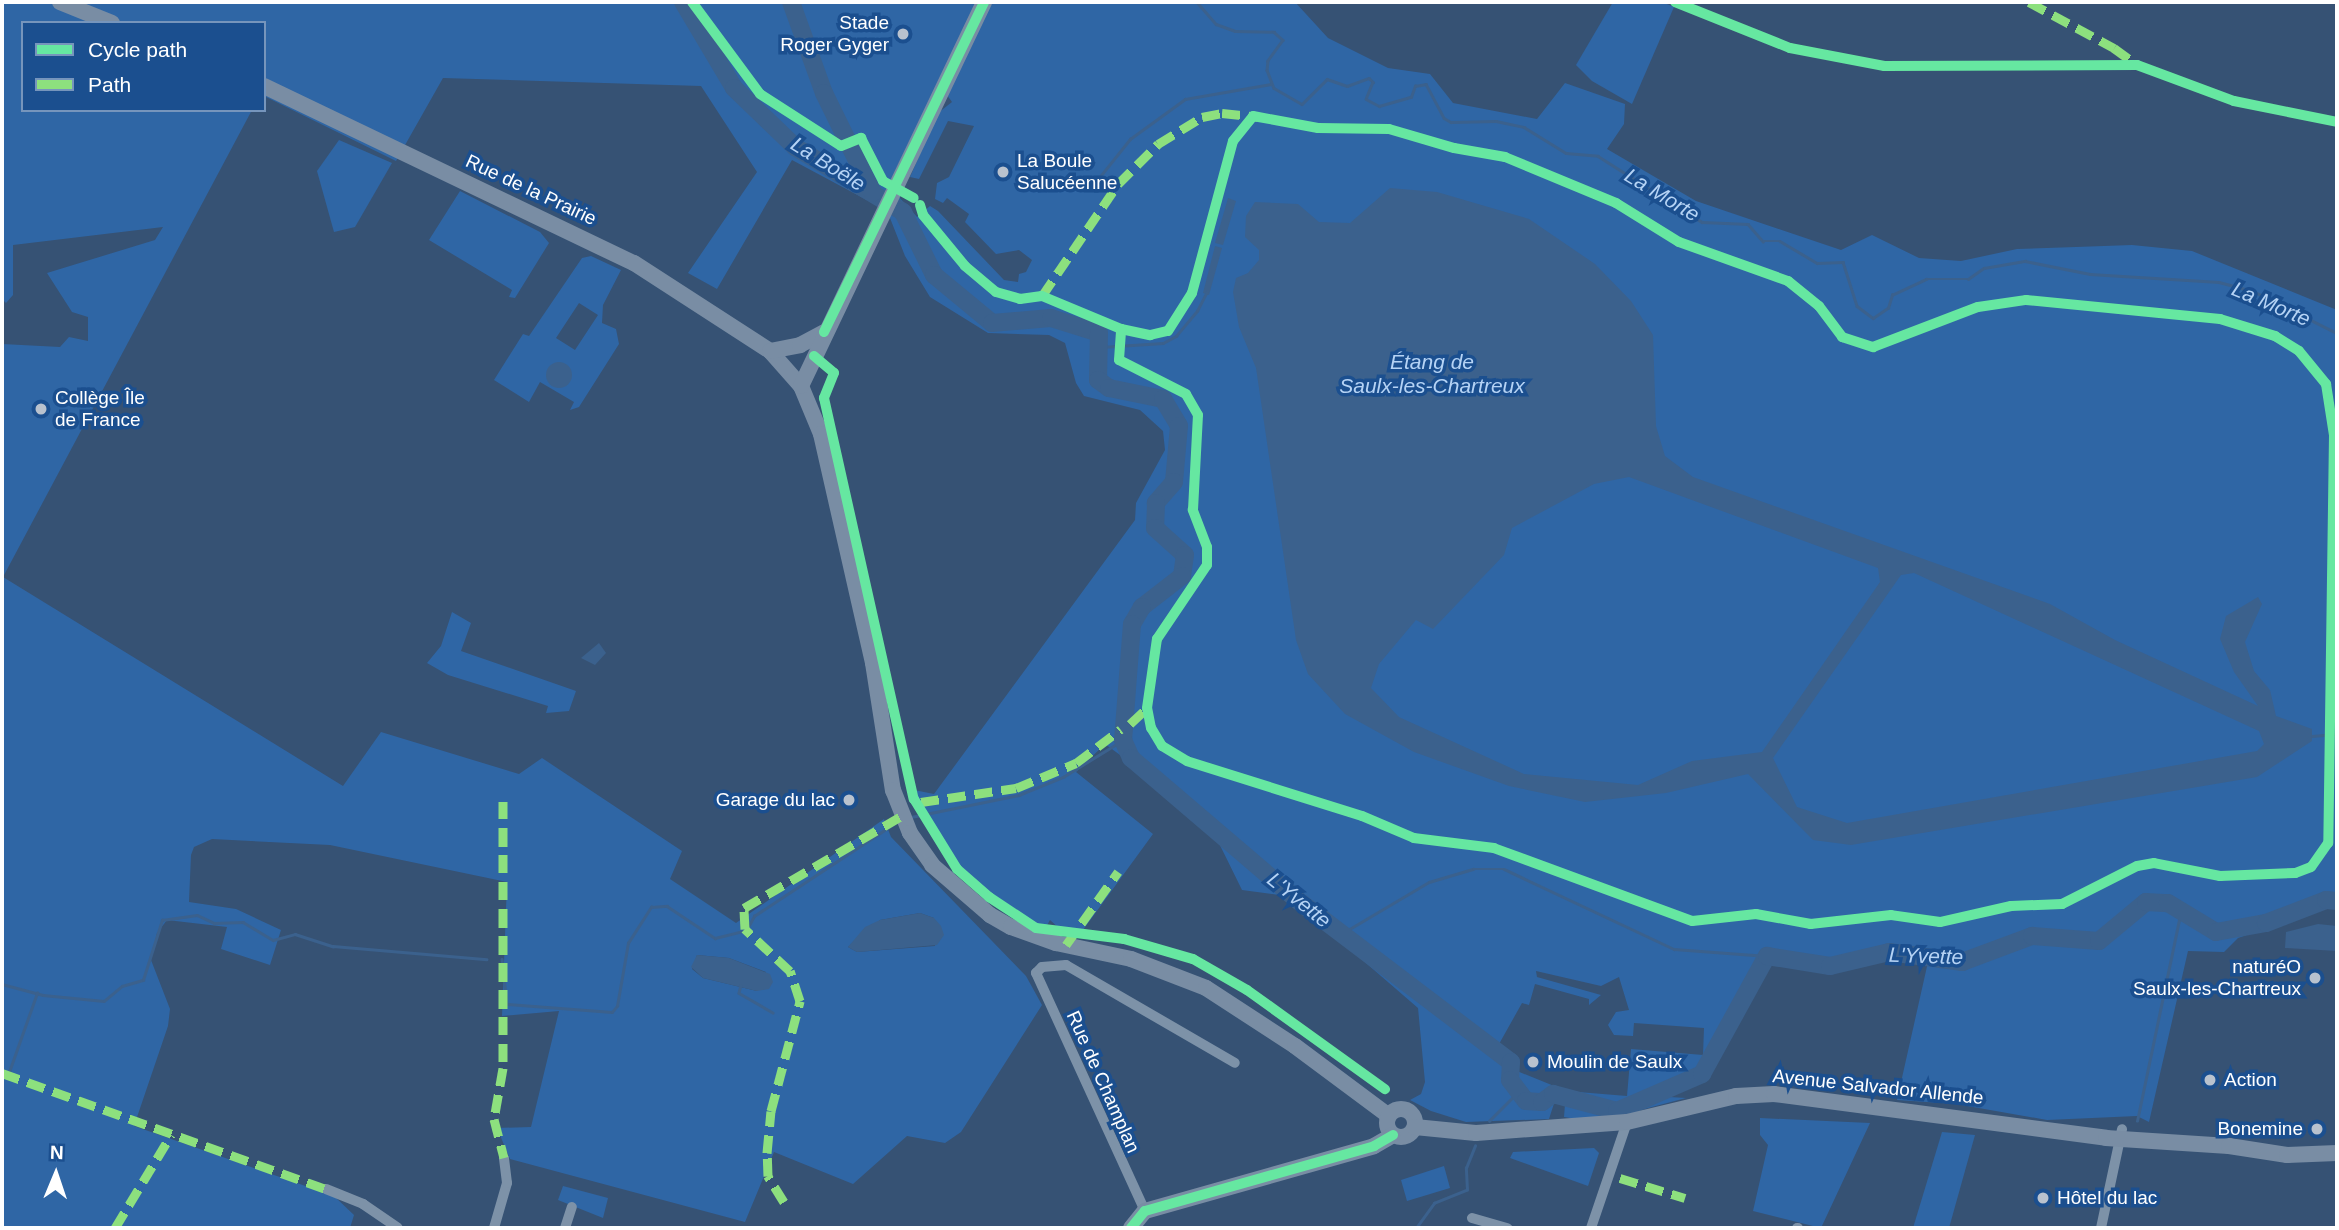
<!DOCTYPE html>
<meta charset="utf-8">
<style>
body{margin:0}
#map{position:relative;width:2339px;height:1230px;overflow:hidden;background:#365274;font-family:Arial,sans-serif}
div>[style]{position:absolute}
.green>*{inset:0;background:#2f66a5}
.water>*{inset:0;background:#3b618d}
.round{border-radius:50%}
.stream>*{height:2.5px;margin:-1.25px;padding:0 1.25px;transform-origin:1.25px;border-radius:1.25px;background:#3b618d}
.river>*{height:18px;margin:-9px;padding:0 9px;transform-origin:9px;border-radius:9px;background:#3b618d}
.street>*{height:10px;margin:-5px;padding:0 5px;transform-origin:5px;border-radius:5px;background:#7d92a8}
.secondary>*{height:16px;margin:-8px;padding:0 8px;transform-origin:8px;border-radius:8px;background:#798da4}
.secondary>.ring{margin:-8px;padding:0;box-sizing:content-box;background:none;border:16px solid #798da4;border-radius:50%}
.quiet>*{height:9px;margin-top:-4.5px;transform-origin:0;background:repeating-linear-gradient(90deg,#8de07e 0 18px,transparent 0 27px)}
.cycleway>*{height:10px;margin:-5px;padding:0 5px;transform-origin:5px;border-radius:5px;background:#66e7a1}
.dots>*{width:19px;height:19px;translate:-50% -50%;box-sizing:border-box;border:4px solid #1b4f8f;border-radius:50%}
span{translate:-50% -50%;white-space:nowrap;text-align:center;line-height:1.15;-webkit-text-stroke:7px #1b4f8f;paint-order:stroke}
.poi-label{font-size:19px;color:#fff}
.right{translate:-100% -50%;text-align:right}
.left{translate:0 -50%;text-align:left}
.street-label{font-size:19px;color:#fff}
.water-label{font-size:21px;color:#b5d3f5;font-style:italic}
.frame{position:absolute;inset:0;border:4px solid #fff;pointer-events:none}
.legend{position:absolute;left:21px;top:21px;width:245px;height:91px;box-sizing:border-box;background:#1b4f8f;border:2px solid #7695bc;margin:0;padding:9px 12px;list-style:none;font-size:21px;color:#fff}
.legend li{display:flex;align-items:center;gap:14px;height:35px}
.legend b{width:35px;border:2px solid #7695bc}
.north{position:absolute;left:21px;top:1139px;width:70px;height:70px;-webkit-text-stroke:5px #1b4f8f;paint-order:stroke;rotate:2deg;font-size:19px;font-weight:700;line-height:28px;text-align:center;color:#fff}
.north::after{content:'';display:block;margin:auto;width:24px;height:32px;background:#fff;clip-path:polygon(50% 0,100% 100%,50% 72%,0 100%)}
</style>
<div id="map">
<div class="green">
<div style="clip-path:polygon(evenodd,2px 2px,977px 2px,878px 206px,792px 160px,717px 289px,688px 273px,757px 172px,701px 86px,443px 78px,396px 161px,264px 96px,264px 23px,23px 23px,23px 110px,252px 110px,3px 577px,343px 786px,381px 732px,519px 774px,542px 758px,682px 851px,670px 879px,736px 923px,884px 819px,891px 837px,1026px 976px,1042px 1005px,961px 1132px,945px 1143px,907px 1136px,853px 1184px,774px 1152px,745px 1222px,510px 1159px,497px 1128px,531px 1127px,559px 1011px,502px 1016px,507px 882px,330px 845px,212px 839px,194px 847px,191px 855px,189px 902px,236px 909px,281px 930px,270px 965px,221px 949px,227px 927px,167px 920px,157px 933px,151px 960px,170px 1009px,168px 1026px,134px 1126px,334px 1196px,354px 1215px,350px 1228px,2px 1228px,2px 344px,60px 347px,69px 337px,88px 341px,88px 317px,72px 312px,47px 273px,155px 240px,163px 227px,13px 245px,13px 295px,6px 303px,2px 299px,2px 2px,920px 913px,934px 918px,935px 946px,857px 952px,848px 947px,880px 920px,920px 913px,2px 2px,697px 955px,729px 958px,766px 972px,757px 991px,703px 978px,692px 969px,697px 955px)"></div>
<div style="clip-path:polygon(989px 2px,1295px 2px,1328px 38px,1388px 68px,1430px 74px,1453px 103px,1537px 119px,1565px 83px,1625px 104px,1624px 124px,1607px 149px,1696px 201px,1841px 250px,1872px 235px,1919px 258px,1961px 261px,2017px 249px,2076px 247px,2132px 245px,2192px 251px,2337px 310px,2337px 905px,2238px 938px,2224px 952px,2188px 951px,2149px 1122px,2137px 1116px,2047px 1120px,1956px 1104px,1897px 1100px,1928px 962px,1891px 956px,1831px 971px,1769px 960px,1711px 1063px,1669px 1097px,1686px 1098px,1618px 1116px,1576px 1119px,1564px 1117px,1566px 1091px,1627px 1096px,1631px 1049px,1703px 1055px,1704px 1028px,1634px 1023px,1633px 1036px,1614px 1035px,1608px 1025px,1616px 1012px,1629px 1010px,1619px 977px,1601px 986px,1536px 971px,1537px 977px,1601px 995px,1589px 1005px,1589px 999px,1535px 984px,1529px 1005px,1522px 1003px,1494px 1053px,1517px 1071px,1559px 1088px,1549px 1119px,1466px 1122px,1431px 1111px,1410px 1100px,1421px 1094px,1425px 1082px,1418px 1008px,1300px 906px,1280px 895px,1242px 890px,1212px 829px,1183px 801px,1105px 744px,1076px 772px,1153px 834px,1083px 930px,1060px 929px,1050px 920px,1046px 927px,1024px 920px,975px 882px,947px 854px,914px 790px,934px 794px,1135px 520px,1136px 503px,1165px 450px,1163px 431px,1140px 410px,1084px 396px,1076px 383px,1065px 343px,1049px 335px,988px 333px,930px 297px,905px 256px,888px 213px,898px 196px,917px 217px,930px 206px,938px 211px,1004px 280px,1018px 282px,1019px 274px,1026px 272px,1032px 260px,1019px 250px,996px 254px,965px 222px,969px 214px,947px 198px,943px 203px,935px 199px,937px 183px,949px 177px,974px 126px,948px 121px,919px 179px,910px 177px,938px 113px,952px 102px,947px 95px)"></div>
<div style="clip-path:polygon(1613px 2px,1662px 2px,1674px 7px,1632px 104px,1592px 81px,1576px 65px)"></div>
<div style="clip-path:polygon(339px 140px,392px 163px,355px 227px,334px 232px,317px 171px)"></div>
<div style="clip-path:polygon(460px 191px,540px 232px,549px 243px,515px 298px,509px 297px,512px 290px,429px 240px)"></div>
<div style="clip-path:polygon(evenodd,591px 256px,621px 270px,603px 305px,602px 323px,616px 329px,619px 344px,579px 407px,570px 410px,574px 402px,540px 382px,529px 402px,494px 380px,523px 334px,529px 336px,582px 258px,591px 256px,579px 303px,598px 315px,575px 350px,556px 338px,579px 303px)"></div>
<div style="clip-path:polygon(452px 612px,471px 623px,461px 651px,576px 691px,569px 711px,546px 713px,548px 706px,448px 675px,427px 663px,441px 646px)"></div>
<div style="clip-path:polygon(1760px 1118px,1870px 1123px,1821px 1228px,1753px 1211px,1768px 1145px,1760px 1135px)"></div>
<div style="clip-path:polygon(1942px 1132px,1975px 1135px,1949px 1228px,1913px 1228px)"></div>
<div style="clip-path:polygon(1594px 1148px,1599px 1153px,1588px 1186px,1510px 1158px,1513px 1152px)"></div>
<div style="clip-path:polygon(1444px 1166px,1450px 1188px,1407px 1201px,1401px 1180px)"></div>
<div style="clip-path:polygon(563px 1186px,608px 1198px,603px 1218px,558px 1200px)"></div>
</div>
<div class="water">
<div style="clip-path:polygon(evenodd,1390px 188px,1437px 192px,1529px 219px,1595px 264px,1631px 301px,1653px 335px,1656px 426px,1665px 456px,1693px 477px,2050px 604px,2115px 640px,2258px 706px,2234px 672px,2220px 639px,2226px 616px,2258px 597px,2262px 604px,2245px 642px,2254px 671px,2270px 690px,2276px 716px,2312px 729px,2312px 741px,2257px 777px,1851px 845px,1813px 840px,1748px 774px,1666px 793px,1585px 802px,1509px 786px,1414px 752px,1345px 714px,1308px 674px,1296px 640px,1256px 368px,1239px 327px,1233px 292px,1236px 278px,1248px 273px,1259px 260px,1259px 250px,1245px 237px,1246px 216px,1255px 202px,1298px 204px,1319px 222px,1350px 223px,1390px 188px,1629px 477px,1878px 568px,1880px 582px,1762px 752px,1692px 761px,1638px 785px,1524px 774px,1399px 717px,1371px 688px,1379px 664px,1416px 620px,1433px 629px,1504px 555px,1512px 528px,1594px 484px,1629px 477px,1390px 188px,1914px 573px,2259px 731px,2264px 744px,2257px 751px,1847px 823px,1797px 807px,1773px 758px,1901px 575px,1914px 573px)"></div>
<div style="clip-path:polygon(1228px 198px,1236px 201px,1223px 245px,1215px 243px)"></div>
<div style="clip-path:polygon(1215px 246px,1222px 248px,1209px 295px,1203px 293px)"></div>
<div class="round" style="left:546px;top:362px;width:26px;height:26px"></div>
<div style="clip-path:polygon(599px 643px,606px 653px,595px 665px,581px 658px)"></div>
<div style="clip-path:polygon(920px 913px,934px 918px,941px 926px,944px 935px,937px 945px,857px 952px,848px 947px,865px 927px,880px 920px)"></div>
<div style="clip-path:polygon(2318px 924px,2337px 926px,2337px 951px,2285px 948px,2286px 932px)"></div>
<div style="clip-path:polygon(697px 955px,729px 958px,770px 974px,773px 982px,769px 989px,757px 991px,703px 978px,691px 967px)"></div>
</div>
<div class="stream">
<div style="left:1197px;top:2px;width:29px;rotate:49deg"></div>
<div style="left:1216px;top:24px;width:20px;rotate:20deg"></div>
<div style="left:1235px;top:31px;width:39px;rotate:1deg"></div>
<div style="left:1274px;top:32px;width:12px;rotate:42deg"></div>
<div style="left:1283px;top:40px;width:26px;rotate:126deg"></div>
<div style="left:1268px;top:61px;width:9px;rotate:96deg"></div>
<div style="left:1267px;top:70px;width:19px;rotate:69deg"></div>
<div style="left:1274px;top:88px;width:32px;rotate:30deg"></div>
<div style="left:1302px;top:104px;width:35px;rotate:-45deg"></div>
<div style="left:1327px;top:79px;width:21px;rotate:19deg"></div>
<div style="left:1347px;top:86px;width:23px;rotate:-20deg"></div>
<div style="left:1369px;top:78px;width:6px;rotate:45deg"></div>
<div style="left:1373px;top:82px;width:18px;rotate:112deg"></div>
<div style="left:1366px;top:99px;width:15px;rotate:28deg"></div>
<div style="left:1379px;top:106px;width:33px;rotate:-16deg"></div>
<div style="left:1411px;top:97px;width:12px;rotate:-70deg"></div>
<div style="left:1415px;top:86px;width:11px;rotate:-10deg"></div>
<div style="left:1426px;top:84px;width:38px;rotate:62deg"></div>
<div style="left:1444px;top:118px;width:8px;rotate:30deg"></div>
<div style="left:1451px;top:122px;width:45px;rotate:-1.3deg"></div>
<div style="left:1496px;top:121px;width:29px;rotate:12deg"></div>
<div style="left:1524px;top:127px;width:49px;rotate:31.8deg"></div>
<div style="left:1566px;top:153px;width:32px;rotate:5deg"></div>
<div style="left:1598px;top:156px;width:123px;rotate:32.4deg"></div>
<div style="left:1702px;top:222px;width:46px;rotate:2.5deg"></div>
<div style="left:1748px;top:224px;width:23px;rotate:49deg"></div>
<div style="left:1763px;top:241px;width:17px"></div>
<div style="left:1780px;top:241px;width:43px;rotate:30.7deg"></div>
<div style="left:1817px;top:263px;width:26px;rotate:-2deg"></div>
<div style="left:1843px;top:262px;width:46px;rotate:72.3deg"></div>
<div style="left:1857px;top:306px;width:20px;rotate:37deg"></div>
<div style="left:1873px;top:318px;width:18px;rotate:-34deg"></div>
<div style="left:1888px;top:308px;width:14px;rotate:-73deg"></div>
<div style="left:1892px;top:295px;width:38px;rotate:-25deg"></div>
<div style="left:1926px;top:279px;width:42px"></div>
<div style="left:1968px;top:279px;width:19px;rotate:-35deg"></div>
<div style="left:1984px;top:268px;width:42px;rotate:-9.7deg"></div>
<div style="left:2025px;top:261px;width:66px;rotate:11.3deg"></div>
<div style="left:2090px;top:274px;width:129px;rotate:3.5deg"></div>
<div style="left:2219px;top:282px;width:35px;rotate:15deg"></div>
<div style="left:2253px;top:291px;width:94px;rotate:26.6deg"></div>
<div style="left:1094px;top:184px;width:58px;rotate:-51.3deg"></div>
<div style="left:1130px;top:139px;width:68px;rotate:-36deg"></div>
<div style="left:1185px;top:99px;width:87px;rotate:-9.9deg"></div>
<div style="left:1101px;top:347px;width:62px;rotate:-3.7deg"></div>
<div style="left:1163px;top:343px;width:15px;rotate:-28deg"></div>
<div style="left:1176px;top:336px;width:33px;rotate:-50deg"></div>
<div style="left:1197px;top:311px;width:22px;rotate:-63deg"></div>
<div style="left:2312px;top:736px;width:25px;rotate:-5deg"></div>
<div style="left:911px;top:817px;width:110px;rotate:-11.5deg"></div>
<div style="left:1019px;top:795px;width:48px;rotate:-22.2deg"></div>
<div style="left:1063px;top:777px;width:70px;rotate:-31.7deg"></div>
<div style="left:748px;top:927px;width:13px;rotate:-61deg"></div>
<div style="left:754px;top:916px;width:173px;rotate:-33.4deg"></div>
<div style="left:1341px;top:934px;width:102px;rotate:-30.6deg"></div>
<div style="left:1429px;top:882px;width:46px;rotate:-16.5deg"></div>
<div style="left:1473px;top:869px;width:31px"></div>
<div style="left:1504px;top:869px;width:188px;rotate:25.2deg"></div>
<div style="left:1674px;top:949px;width:93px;rotate:4.3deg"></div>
<div style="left:502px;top:959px;width:45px;rotate:83.7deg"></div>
<div style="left:507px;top:1004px;width:105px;rotate:4.4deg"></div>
<div style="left:612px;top:1012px;width:8px;rotate:-50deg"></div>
<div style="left:617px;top:1006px;width:64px;rotate:-80.1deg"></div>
<div style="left:628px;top:943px;width:43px;rotate:-57.4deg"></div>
<div style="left:651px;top:907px;width:16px;rotate:-4deg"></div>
<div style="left:667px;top:906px;width:58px;rotate:33.7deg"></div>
<div style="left:715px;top:938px;width:29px;rotate:-14deg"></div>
<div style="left:2px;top:984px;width:42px;rotate:15deg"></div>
<div style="left:43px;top:995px;width:61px;rotate:5.6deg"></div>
<div style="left:104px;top:1001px;width:23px;rotate:-40deg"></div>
<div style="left:122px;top:986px;width:22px;rotate:-16deg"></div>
<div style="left:143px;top:980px;width:63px;rotate:-72.4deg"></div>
<div style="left:162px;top:920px;width:35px;rotate:-8deg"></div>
<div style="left:197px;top:915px;width:19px;rotate:25deg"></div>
<div style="left:214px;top:923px;width:29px;rotate:-2deg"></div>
<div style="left:243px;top:922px;width:35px;rotate:31deg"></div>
<div style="left:273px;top:940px;width:23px;rotate:-15deg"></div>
<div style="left:295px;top:934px;width:40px;rotate:18deg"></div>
<div style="left:333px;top:946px;width:154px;rotate:4.9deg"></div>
<div style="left:741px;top:985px;width:8px;rotate:104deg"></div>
<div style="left:739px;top:993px;width:39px;rotate:30deg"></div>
<div style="left:9px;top:1072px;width:84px;rotate:-70.5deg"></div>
<div style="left:1489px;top:1121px;width:40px;rotate:-45deg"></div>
<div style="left:2137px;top:1121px;width:215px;rotate:-78.2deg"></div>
<div style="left:1416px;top:1228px;width:31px;rotate:-54deg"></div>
<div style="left:1434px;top:1203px;width:35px;rotate:-22deg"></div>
<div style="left:1467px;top:1190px;width:22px;rotate:-93deg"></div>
<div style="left:1466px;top:1168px;width:24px;rotate:-68deg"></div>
</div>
<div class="river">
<div style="left:683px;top:2px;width:100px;rotate:59.3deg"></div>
<div style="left:734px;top:88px;width:85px;rotate:44deg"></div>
<div style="left:795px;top:147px;width:126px;rotate:31deg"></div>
<div style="left:903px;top:212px;width:70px;rotate:63.8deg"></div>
<div style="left:934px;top:275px;width:75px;rotate:39.6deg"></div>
<div style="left:992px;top:323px;width:59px;rotate:-4.8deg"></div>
<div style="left:1051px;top:318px;width:50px;rotate:17.4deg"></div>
<div style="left:1099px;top:333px;width:47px;rotate:91.2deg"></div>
<div style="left:1098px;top:380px;width:14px;rotate:36deg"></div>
<div style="left:1109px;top:388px;width:55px;rotate:11.5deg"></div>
<div style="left:1163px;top:399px;width:31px;rotate:59deg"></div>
<div style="left:1179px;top:426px;width:56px;rotate:95.1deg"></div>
<div style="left:1174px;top:482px;width:28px;rotate:131deg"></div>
<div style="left:1156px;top:503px;width:25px;rotate:92deg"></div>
<div style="left:1155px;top:528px;width:40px;rotate:42deg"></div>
<div style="left:1185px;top:555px;width:21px;rotate:98deg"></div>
<div style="left:1182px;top:576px;width:51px;rotate:142.2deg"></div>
<div style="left:1142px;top:607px;width:20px;rotate:120deg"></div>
<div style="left:1132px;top:624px;width:116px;rotate:94.4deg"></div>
<div style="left:1123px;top:740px;width:20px;rotate:66deg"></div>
<div style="left:1131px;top:758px;width:217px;rotate:40.5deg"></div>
<div style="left:1296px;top:899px;width:270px;rotate:37.2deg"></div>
<div style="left:1511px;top:1062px;width:18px;rotate:93deg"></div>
<div style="left:1510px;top:1080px;width:26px;rotate:53deg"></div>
<div style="left:1526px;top:1101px;width:16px;rotate:4deg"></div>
<div style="left:1542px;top:1102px;width:14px;rotate:-36deg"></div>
<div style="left:1553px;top:1094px;width:66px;rotate:14.9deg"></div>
<div style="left:1617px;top:1111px;width:93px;rotate:-23.5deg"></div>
<div style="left:1702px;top:1074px;width:135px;rotate:-61.2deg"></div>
<div style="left:1767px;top:956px;width:64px;rotate:9deg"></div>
<div style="left:1830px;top:966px;width:61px;rotate:-13.3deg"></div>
<div style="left:1889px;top:952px;width:74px;rotate:7.8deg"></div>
<div style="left:1962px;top:962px;width:75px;rotate:-20.4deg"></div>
<div style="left:2032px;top:936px;width:67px;rotate:4.3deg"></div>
<div style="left:2099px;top:941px;width:61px;rotate:-39.7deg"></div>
<div style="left:2146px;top:902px;width:22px;rotate:3deg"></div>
<div style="left:2168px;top:903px;width:56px;rotate:31.1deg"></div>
<div style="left:2216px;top:932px;width:51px;rotate:-10.2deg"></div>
<div style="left:2266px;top:923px;width:64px;rotate:-21deg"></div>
<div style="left:2326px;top:900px;width:11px;rotate:5deg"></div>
<div style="left:791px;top:2px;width:97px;rotate:70.1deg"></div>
<div style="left:824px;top:93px;width:111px;rotate:63.9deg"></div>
</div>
<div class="street">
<div style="left:326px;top:1189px;width:40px;rotate:22deg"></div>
<div style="left:363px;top:1204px;width:42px;rotate:34.4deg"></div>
<div style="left:1145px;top:1211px;width:262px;rotate:-114.6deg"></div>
<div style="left:1036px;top:973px;width:8px;rotate:-45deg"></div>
<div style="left:1042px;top:967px;width:24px;rotate:-5deg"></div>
<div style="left:1066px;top:965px;width:195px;rotate:30.1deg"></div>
<div style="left:1472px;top:1218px;width:37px;rotate:16deg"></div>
<div style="left:494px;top:1228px;width:47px;rotate:-73.9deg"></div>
<div style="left:507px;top:1183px;width:25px;rotate:-97deg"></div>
<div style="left:565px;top:1228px;width:22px;rotate:-72deg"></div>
<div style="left:1591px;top:1228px;width:112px;rotate:-71.2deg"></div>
<div style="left:1797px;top:1228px;width:1px"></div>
<div style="left:2101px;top:1228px;width:101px;rotate:-78deg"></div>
</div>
<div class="secondary">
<div style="left:60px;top:2px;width:56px;rotate:22deg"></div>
<div style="left:264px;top:86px;width:410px;rotate:25.6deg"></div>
<div style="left:634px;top:263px;width:162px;rotate:32.9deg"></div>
<div style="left:770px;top:351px;width:47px;rotate:48.5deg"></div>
<div style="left:801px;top:386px;width:52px;rotate:67.4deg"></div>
<div style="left:821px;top:434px;width:235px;rotate:77.2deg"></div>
<div style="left:873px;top:663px;width:129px;rotate:81.1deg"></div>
<div style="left:893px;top:790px;width:46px;rotate:68.4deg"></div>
<div style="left:910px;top:833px;width:39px;rotate:55deg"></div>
<div style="left:932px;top:865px;width:77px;rotate:40.8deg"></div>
<div style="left:990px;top:915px;width:24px;rotate:30deg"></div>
<div style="left:1011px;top:927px;width:48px;rotate:19.6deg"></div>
<div style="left:1056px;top:943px;width:77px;rotate:12deg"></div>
<div style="left:1131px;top:959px;width:80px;rotate:21.1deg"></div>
<div style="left:1206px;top:988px;width:106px;rotate:33.1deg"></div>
<div style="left:1295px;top:1046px;width:117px;rotate:36.7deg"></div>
<div style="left:770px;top:351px;width:31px;rotate:-11deg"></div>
<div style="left:800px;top:345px;width:27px;rotate:-28deg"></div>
<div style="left:801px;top:386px;width:425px;rotate:-64.5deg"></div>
<div class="ring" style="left:1387px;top:1109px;width:12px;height:12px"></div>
<div style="left:1415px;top:1127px;width:61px;rotate:5.6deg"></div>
<div style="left:1476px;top:1133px;width:151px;rotate:-4.2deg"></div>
<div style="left:1627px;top:1122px;width:112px;rotate:-13.4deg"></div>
<div style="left:1736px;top:1096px;width:38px;rotate:-3deg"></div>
<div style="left:1774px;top:1094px;width:335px;rotate:7.5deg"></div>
<div style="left:2106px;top:1138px;width:123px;rotate:3.7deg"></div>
<div style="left:2229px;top:1146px;width:59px;rotate:8.8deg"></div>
<div style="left:2287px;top:1155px;width:50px;rotate:-2.3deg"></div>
<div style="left:1131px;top:1228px;width:22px;rotate:-51deg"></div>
<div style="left:1145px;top:1211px;width:238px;rotate:-15.8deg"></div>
<div style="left:1374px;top:1146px;width:22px;rotate:-30deg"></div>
</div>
<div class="quiet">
<div style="left:2029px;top:2px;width:97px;rotate:28.4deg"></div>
<div style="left:2114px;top:48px;width:27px;rotate:36deg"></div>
<div style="left:1042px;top:296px;width:135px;rotate:-55.8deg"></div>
<div style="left:1118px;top:184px;width:57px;rotate:-45deg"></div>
<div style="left:1158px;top:144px;width:52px;rotate:-31.5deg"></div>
<div style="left:1202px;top:117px;width:20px;rotate:-11deg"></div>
<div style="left:1222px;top:113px;width:36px;rotate:6deg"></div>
<div style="left:1130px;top:724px;width:23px;rotate:-43deg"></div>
<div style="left:503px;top:801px;width:267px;rotate:90deg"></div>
<div style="left:503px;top:1068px;width:52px;rotate:100deg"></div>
<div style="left:494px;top:1119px;width:40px;rotate:75.6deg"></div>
<div style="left:919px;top:807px;width:5px;rotate:-68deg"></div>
<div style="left:921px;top:802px;width:96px;rotate:-8.4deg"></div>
<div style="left:1016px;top:788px;width:65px;rotate:-22.6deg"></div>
<div style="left:1076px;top:763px;width:56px;rotate:-37.1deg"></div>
<div style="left:1066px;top:945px;width:90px;rotate:-54.5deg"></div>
<div style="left:2px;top:1073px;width:344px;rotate:19.7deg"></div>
<div style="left:1620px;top:1178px;width:68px;rotate:17.1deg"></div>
<div style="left:784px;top:1202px;width:31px;rotate:-122deg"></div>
<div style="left:768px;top:1176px;width:23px;rotate:-92deg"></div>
<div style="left:767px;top:1153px;width:42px;rotate:-84.6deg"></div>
<div style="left:771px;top:1111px;width:114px;rotate:-75.2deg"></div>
<div style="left:800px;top:1001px;width:32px;rotate:-108deg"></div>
<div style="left:790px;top:971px;width:62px;rotate:-137deg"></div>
<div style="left:745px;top:929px;width:21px;rotate:-93deg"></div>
<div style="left:744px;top:908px;width:181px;rotate:-30.3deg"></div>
<div style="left:115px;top:1228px;width:109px;rotate:-58.9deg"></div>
</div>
<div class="cycleway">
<div style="left:692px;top:2px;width:114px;rotate:53.5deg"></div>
<div style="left:760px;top:94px;width:96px;rotate:32.7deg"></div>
<div style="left:841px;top:146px;width:22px;rotate:-22deg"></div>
<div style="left:861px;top:138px;width:48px;rotate:62.9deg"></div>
<div style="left:883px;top:181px;width:35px;rotate:29deg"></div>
<div style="left:1675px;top:2px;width:124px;rotate:21.8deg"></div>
<div style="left:1790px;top:48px;width:96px;rotate:10.8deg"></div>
<div style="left:1884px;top:66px;width:253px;rotate:-0.2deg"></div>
<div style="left:2137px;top:65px;width:103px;rotate:20.4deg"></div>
<div style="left:2234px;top:101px;width:105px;rotate:11.5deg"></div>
<div style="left:920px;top:205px;width:10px;rotate:73deg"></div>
<div style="left:923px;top:215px;width:66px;rotate:50.5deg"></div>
<div style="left:965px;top:266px;width:40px;rotate:40deg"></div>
<div style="left:996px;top:292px;width:25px;rotate:16deg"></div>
<div style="left:1020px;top:299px;width:22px;rotate:-8deg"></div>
<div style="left:1042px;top:296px;width:86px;rotate:22.7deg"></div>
<div style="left:1121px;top:329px;width:30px;rotate:12deg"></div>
<div style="left:1150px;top:335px;width:18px;rotate:-13deg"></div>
<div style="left:1168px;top:331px;width:45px;rotate:-57.7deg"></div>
<div style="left:1192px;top:293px;width:157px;rotate:-74.9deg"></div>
<div style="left:1233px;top:141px;width:32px;rotate:-51deg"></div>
<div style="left:1253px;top:116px;width:66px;rotate:10.5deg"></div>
<div style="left:1318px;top:128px;width:71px;rotate:0.8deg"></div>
<div style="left:1389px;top:129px;width:68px;rotate:16.3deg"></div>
<div style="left:1454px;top:148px;width:52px;rotate:10deg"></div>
<div style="left:1505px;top:157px;width:120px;rotate:22.5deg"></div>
<div style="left:1616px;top:203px;width:74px;rotate:31.8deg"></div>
<div style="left:1679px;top:242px;width:116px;rotate:19.7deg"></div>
<div style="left:1788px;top:281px;width:40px;rotate:39deg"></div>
<div style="left:1819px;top:306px;width:39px;rotate:53deg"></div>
<div style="left:1842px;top:337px;width:33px;rotate:18deg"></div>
<div style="left:1873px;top:347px;width:112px;rotate:-20.9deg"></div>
<div style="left:1978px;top:307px;width:49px;rotate:-8.3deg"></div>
<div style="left:2026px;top:300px;width:195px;rotate:5.6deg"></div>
<div style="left:2220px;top:319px;width:58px;rotate:17.2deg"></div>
<div style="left:2275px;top:336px;width:28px;rotate:32deg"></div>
<div style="left:2299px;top:351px;width:43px;rotate:50.7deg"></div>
<div style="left:2326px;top:384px;width:52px;rotate:81.1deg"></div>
<div style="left:2334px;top:435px;width:408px;rotate:90.8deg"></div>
<div style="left:2328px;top:843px;width:29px;rotate:125deg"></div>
<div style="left:2311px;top:867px;width:17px;rotate:159deg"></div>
<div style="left:2295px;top:873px;width:75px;rotate:177.7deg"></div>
<div style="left:2220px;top:876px;width:67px;rotate:-168.9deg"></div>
<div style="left:2154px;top:863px;width:17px;rotate:170deg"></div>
<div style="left:2137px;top:866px;width:84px;rotate:153.1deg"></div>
<div style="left:2062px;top:904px;width:51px;rotate:177.8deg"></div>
<div style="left:2011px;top:906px;width:73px;rotate:167.3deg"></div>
<div style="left:1940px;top:922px;width:49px;rotate:-171.9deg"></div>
<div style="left:1891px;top:915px;width:81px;rotate:173.6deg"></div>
<div style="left:1811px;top:924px;width:56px;rotate:-169.7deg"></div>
<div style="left:1756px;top:914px;width:64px;rotate:173.8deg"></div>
<div style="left:1692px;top:921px;width:211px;rotate:-159.8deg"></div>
<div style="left:1494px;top:848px;width:81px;rotate:-172.9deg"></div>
<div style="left:1414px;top:838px;width:56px;rotate:-157.1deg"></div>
<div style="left:1362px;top:816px;width:183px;rotate:-162.6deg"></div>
<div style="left:1187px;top:761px;width:29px;rotate:-149deg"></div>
<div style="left:1162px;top:746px;width:21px;rotate:-121deg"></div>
<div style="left:1151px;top:728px;width:20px;rotate:-101deg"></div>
<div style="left:1147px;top:708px;width:70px;rotate:-81.8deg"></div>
<div style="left:1157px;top:639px;width:89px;rotate:-56deg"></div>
<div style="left:1207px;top:565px;width:18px;rotate:-90deg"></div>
<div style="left:1207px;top:547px;width:40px;rotate:-111deg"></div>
<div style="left:1193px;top:510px;width:95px;rotate:-87deg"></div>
<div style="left:1198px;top:415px;width:24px;rotate:-120deg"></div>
<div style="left:1186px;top:394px;width:75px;rotate:-153.1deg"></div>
<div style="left:1119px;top:360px;width:31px;rotate:-86deg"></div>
<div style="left:824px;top:332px;width:367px;rotate:-64.1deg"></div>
<div style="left:814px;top:356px;width:26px;rotate:40deg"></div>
<div style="left:834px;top:373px;width:27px;rotate:112deg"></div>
<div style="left:824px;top:398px;width:411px;rotate:77.4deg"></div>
<div style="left:914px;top:799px;width:82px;rotate:58.4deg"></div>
<div style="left:957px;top:869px;width:43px;rotate:41.2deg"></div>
<div style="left:989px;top:897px;width:56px;rotate:33.4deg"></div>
<div style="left:1036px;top:928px;width:89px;rotate:7.1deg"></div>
<div style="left:1124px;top:939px;width:72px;rotate:16.2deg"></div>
<div style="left:1193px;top:959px;width:62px;rotate:29.9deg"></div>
<div style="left:1247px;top:990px;width:170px;rotate:35.7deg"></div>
<div style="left:1131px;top:1228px;width:22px;rotate:-51deg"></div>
<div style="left:1145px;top:1211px;width:238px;rotate:-15.8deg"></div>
<div style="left:1374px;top:1146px;width:22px;rotate:-30deg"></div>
</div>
<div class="dots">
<div style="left:903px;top:34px;background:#b9c2ce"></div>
<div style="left:1003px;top:172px;background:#b9c2ce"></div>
<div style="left:41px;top:409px;background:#b9c2ce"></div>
<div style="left:849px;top:800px;background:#b9c2ce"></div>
<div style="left:2315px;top:978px;background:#b9c2ce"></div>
<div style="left:1533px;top:1062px;background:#b9c2ce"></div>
<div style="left:2210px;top:1080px;background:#b9c2ce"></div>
<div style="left:2317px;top:1129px;background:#b9c2ce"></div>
<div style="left:2043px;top:1198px;background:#b9c2ce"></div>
</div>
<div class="poi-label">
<span class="right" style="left:889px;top:34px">Stade<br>Roger Gyger</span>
<span class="left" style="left:1017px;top:172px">La Boule<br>Salucéenne</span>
<span class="left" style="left:55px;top:409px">Collège Île<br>de France</span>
<span class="right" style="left:835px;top:800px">Garage du lac</span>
<span class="right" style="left:2301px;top:978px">naturéO<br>Saulx-les-Chartreux</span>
<span class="left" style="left:1547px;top:1062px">Moulin de Saulx</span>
<span class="left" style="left:2224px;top:1080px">Action</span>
<span class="right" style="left:2303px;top:1129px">Bonemine</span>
<span class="left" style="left:2057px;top:1198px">Hôtel du lac</span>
</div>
<div class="street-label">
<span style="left:531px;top:190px;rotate:25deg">Rue de la Prairie</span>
<span style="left:1103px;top:1082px;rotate:66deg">Rue de Champlan</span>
<span style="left:1878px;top:1087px;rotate:6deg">Avenue Salvador Allende</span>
</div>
<div class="water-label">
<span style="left:828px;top:164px;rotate:32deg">La Boële</span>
<span style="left:1662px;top:195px;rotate:31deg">La Morte</span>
<span style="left:2271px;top:304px;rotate:23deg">La Morte</span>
<span style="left:1432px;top:374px">Étang de<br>Saulx-les-Chartreux</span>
<span style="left:1299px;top:900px;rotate:39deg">L'Yvette</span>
<span style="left:1926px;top:956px;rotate:2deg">L'Yvette</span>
</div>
<div class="frame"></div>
<ul class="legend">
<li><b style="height:9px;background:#66e7a1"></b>Cycle path</li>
<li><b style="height:9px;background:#8de07e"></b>Path</li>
</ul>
<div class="north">N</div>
</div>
